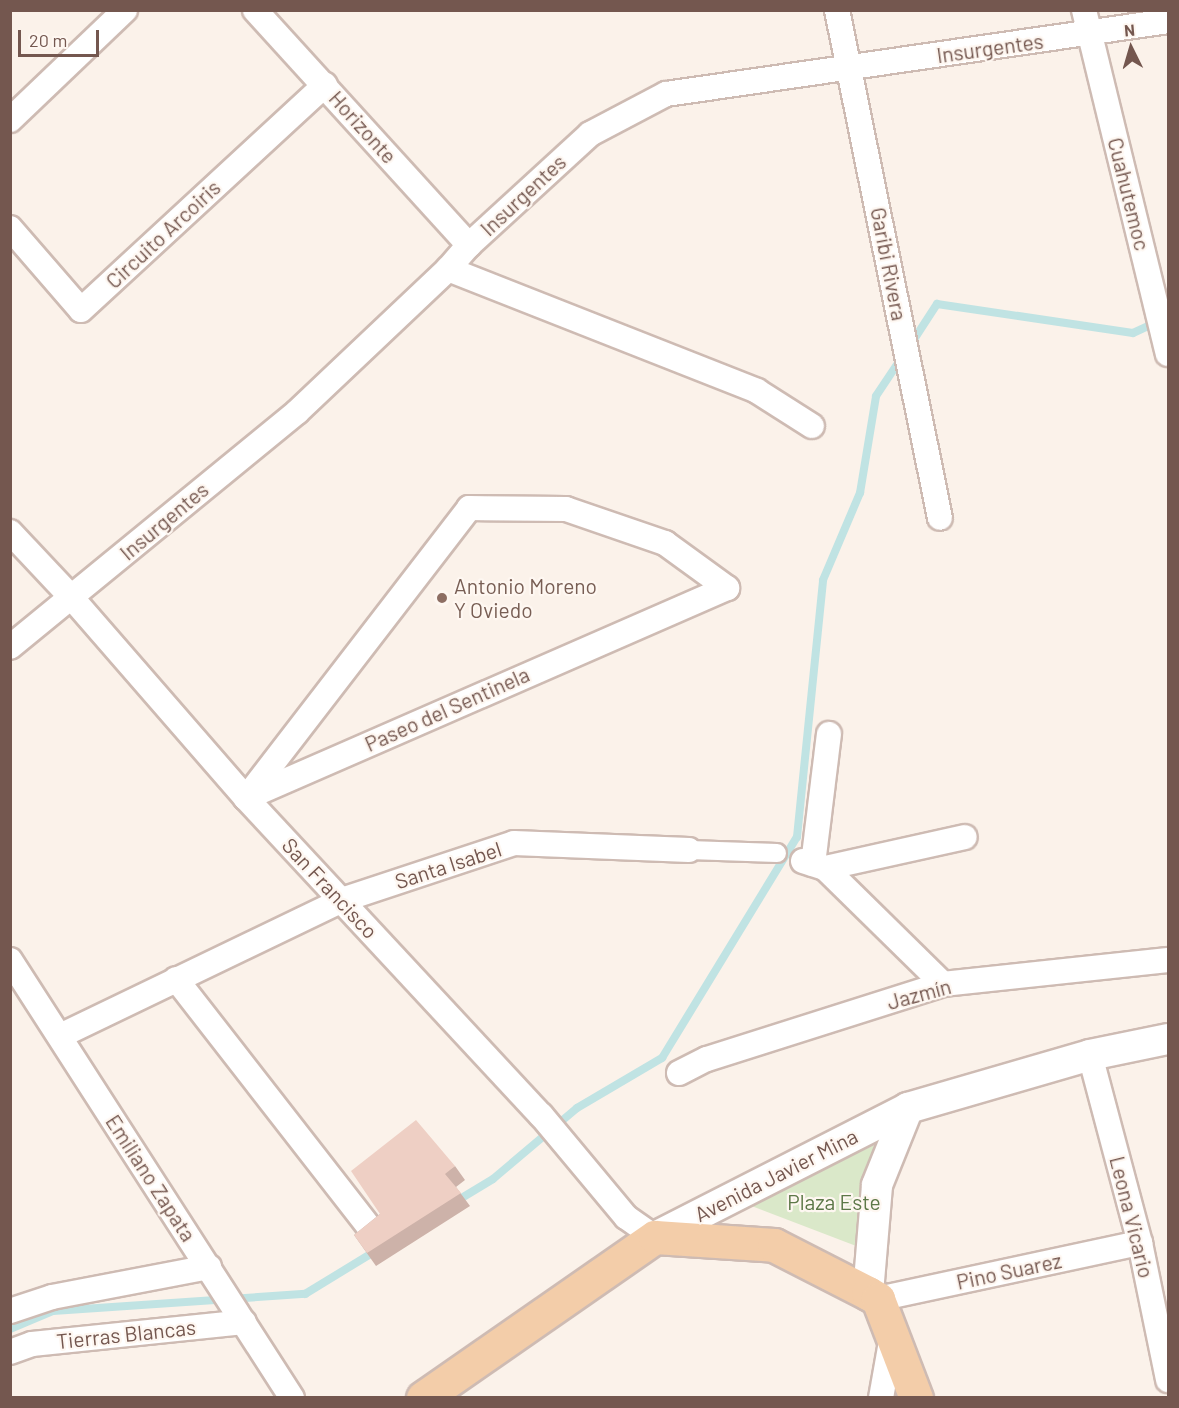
<!DOCTYPE html>
<meta charset="utf-8">
<style>
body{margin:0}
#map{position:relative;width:1179px;height:1408px;overflow:hidden;background:#fbf2ea;font-family:Barlow,sans-serif}
div>[style]{position:absolute}
.green>*{inset:0;background:#dae8c9}
.stream>*{height:8px;margin:-4px;padding:0 4px;transform-origin:4px;border-radius:4px;background:#c0e3e3}
.roads{filter:drop-shadow(2px 0 #cebbb3) drop-shadow(-2px 0 #cebbb3) drop-shadow(0 2px #cebbb3) drop-shadow(0 -2px #cebbb3)}
.pedestrian>*{height:18px;margin:-9px;padding:0 9px;transform-origin:9px;border-radius:9px;background:#fff}
.minor>*{height:24px;margin:-12px;padding:0 12px;transform-origin:12px;border-radius:12px;background:#fff}
.tertiary>*{height:30px;margin:-15px;padding:0 15px;transform-origin:15px;border-radius:15px;background:#fff}
.primary>*{height:33px;margin:-16.5px;padding:0 16.5px;transform-origin:16.5px;border-radius:16.5px;background:#f3cda9}
.wall>*{inset:0;background:#cdb2a9}
.building>*{inset:0;background:#eecfc4}
.dots>*{width:16px;height:16px;translate:-50% -50%;box-sizing:border-box;border:3px solid #fef7f1;border-radius:50%}
span{translate:-50% -50%;white-space:nowrap;text-align:center;line-height:1.15;-webkit-text-stroke:4.5px #fef7f1;paint-order:stroke}
.street-label{font-size:21px;color:#74574f}
.education-label{font-size:21px;color:#785e54}
.left{translate:0 -50%;text-align:left}
.park-label{font-size:21px;color:#5d7848}
.frame{position:absolute;inset:0;border:12px solid #74574f;pointer-events:none}
.north{position:absolute;left:1101px;top:18px;width:60px;height:60px;-webkit-text-stroke:4px #fef7f1;paint-order:stroke;rotate:355deg;font-size:16px;font-weight:700;line-height:24px;text-align:center;color:#74574f}
.north::after{content:'';display:block;margin:auto;width:21px;height:27px;background:#74574f;clip-path:polygon(50% 0,100% 100%,50% 72%,0 100%)}
.scale{position:absolute;left:18px;top:30px;width:81px;height:27px;box-sizing:border-box;border:3px solid #74574f;border-top:0;padding-left:8px;font-size:18px;line-height:21px;white-space:nowrap;color:#74574f;-webkit-text-stroke:4px #fef7f1;paint-order:stroke}
</style>
<div id="map">
<div class="green">
<div style="clip-path:polygon(874px 1145px,864px 1249px,749px 1205px)"></div>
</div>
<div class="stream">
<div style="left:911px;top:344px;width:48px;rotate:-57deg"></div>
<div style="left:937px;top:304px;width:198px;rotate:8.4deg"></div>
<div style="left:1133px;top:333px;width:26px;rotate:-25deg"></div>
<div style="left:455px;top:1202px;width:44px;rotate:-31.2deg"></div>
<div style="left:493px;top:1179px;width:110px;rotate:-40.2deg"></div>
<div style="left:577px;top:1108px;width:99px;rotate:-30.5deg"></div>
<div style="left:662px;top:1058px;width:259px;rotate:-58.6deg"></div>
<div style="left:797px;top:837px;width:258px;rotate:-84.2deg"></div>
<div style="left:823px;top:580px;width:95px;rotate:-67deg"></div>
<div style="left:860px;top:493px;width:98px;rotate:-80.6deg"></div>
<div style="left:876px;top:396px;width:47px;rotate:-56.3deg"></div>
<div style="left:10px;top:1329px;width:47px;rotate:-22.7deg"></div>
<div style="left:53px;top:1311px;width:253px;rotate:-3.9deg"></div>
<div style="left:305px;top:1294px;width:84px;rotate:-31.4deg"></div>
</div>
<div class="roads">
<div class="pedestrian">
<div style="left:689px;top:850px;width:88px;rotate:2deg"></div>
</div>
<div class="minor">
<div style="left:255px;top:10px;width:318px;rotate:47.7deg"></div>
<div style="left:837px;top:10px;width:518px;rotate:78.54deg"></div>
<div style="left:1084px;top:10px;width:354px;rotate:76.3deg"></div>
<div style="left:10px;top:120px;width:159px;rotate:-43.7deg"></div>
<div style="left:10px;top:228px;width:108px;rotate:49.1deg"></div>
<div style="left:81px;top:310px;width:332px;rotate:-42.7deg"></div>
<div style="left:448px;top:269px;width:332px;rotate:21.5deg"></div>
<div style="left:757px;top:391px;width:65px;rotate:32.5deg"></div>
<div style="left:469px;top:508px;width:97px;rotate:0.6deg"></div>
<div style="left:566px;top:509px;width:105px;rotate:19deg"></div>
<div style="left:665px;top:543px;width:77px;rotate:36deg"></div>
<div style="left:727px;top:588px;width:525px;rotate:156.41deg"></div>
<div style="left:246px;top:798px;width:366px;rotate:-52.4deg"></div>
<div style="left:10px;top:532px;width:91px;rotate:46.8deg"></div>
<div style="left:72px;top:598px;width:265px;rotate:49deg"></div>
<div style="left:246px;top:798px;width:433px;rotate:47.1deg"></div>
<div style="left:541px;top:1115px;width:133px;rotate:50.2deg"></div>
<div style="left:626px;top:1217px;width:35px;rotate:35deg"></div>
<div style="left:10px;top:647px;width:371px;rotate:-39.3deg"></div>
<div style="left:297px;top:412px;width:208px;rotate:-43.4deg"></div>
<div style="left:448px;top:269px;width:32px;rotate:-49deg"></div>
<div style="left:469px;top:245px;width:164px;rotate:-42.5deg"></div>
<div style="left:590px;top:134px;width:86px;rotate:-27.8deg"></div>
<div style="left:666px;top:94px;width:507px;rotate:-8.27deg"></div>
<div style="left:803px;top:861px;width:23px;rotate:18deg"></div>
<div style="left:825px;top:868px;width:165px;rotate:44.5deg"></div>
<div style="left:813px;top:864px;width:131px;rotate:-83deg"></div>
<div style="left:825px;top:868px;width:143px;rotate:-12.5deg"></div>
<div style="left:10px;top:960px;width:521px;rotate:57.23deg"></div>
<div style="left:176px;top:979px;width:316px;rotate:52.1deg"></div>
<div style="left:60px;top:1036px;width:313px;rotate:-25.7deg"></div>
<div style="left:342px;top:900px;width:181px;rotate:-18.3deg"></div>
<div style="left:514px;top:843px;width:175px;rotate:2.3deg"></div>
<div style="left:1090px;top:1055px;width:195px;rotate:75.1deg"></div>
<div style="left:1140px;top:1243px;width:140px;rotate:78.4deg"></div>
<div style="left:679px;top:1073px;width:31px;rotate:-27deg"></div>
<div style="left:707px;top:1059px;width:248px;rotate:-17.6deg"></div>
<div style="left:943px;top:984px;width:226px;rotate:-6.1deg"></div>
<div style="left:878px;top:1299px;width:268px;rotate:-12.1deg"></div>
<div style="left:10px;top:1311px;width:44px;rotate:-18.4deg"></div>
<div style="left:52px;top:1297px;width:160px;rotate:-10.8deg"></div>
<div style="left:10px;top:1352px;width:23px;rotate:-20deg"></div>
<div style="left:32px;top:1344px;width:213px;rotate:-5.9deg"></div>
<div style="left:881px;top:1398px;width:63px;rotate:-79.9deg"></div>
</div>
<div class="tertiary">
<div style="left:655px;top:1237px;width:284px;rotate:-27deg"></div>
<div style="left:908px;top:1108px;width:190px;rotate:-16.2deg"></div>
<div style="left:1090px;top:1055px;width:80px;rotate:-11.6deg"></div>
<div style="left:868px;top:1293px;width:108px;rotate:-85.2deg"></div>
<div style="left:877px;top:1185px;width:83px;rotate:-68.1deg"></div>
</div>
<div class="primary">
<div style="left:423px;top:1398px;width:282px;rotate:-34.8deg"></div>
<div style="left:655px;top:1237px;width:119px;rotate:3.8deg"></div>
<div style="left:774px;top:1245px;width:106px;rotate:27.1deg"></div>
<div style="left:868px;top:1293px;width:12px;rotate:31deg"></div>
<div style="left:878px;top:1299px;width:106px;rotate:69deg"></div>
</div>
</div>
<div class="wall">
<div style="clip-path:polygon(455px 1166px,465px 1180px,456px 1187px,470px 1206px,376px 1266px,354px 1235px,380px 1214px)"></div>
</div>
<div class="building">
<div style="clip-path:polygon(416px 1120px,455px 1166px,445px 1174px,461px 1193px,367px 1253px,354px 1235px,380px 1214px,351px 1171px)"></div>
</div>
<div class="dots">
<div style="left:442px;top:598px;background:#8d6e63"></div>
</div>
<div class="street-label">
<span style="left:990px;top:48px;rotate:-8deg">Insurgentes</span>
<span style="left:363px;top:127px;rotate:48deg">Horizonte</span>
<span style="left:1129px;top:194px;rotate:76deg">Cuahutemoc</span>
<span style="left:523px;top:195px;rotate:-43deg">Insurgentes</span>
<span style="left:163px;top:234px;rotate:-43deg">Circuito Arcoiris</span>
<span style="left:889px;top:264px;rotate:79deg">Garibi Rivera</span>
<span style="left:164px;top:521px;rotate:-40deg">Insurgentes</span>
<span style="left:447px;top:709px;rotate:-24deg">Paseo del Sentinela</span>
<span style="left:448px;top:865px;rotate:-18deg">Santa Isabel</span>
<span style="left:330px;top:888px;rotate:47deg">San Francisco</span>
<span style="left:919px;top:994px;rotate:-15deg">Jazmín</span>
<span style="left:776px;top:1175px;rotate:-27deg">Avenida Javier Mina</span>
<span style="left:151px;top:1178px;rotate:57deg">Emiliano Zapata</span>
<span style="left:1132px;top:1217px;rotate:76deg">Leona Vicario</span>
<span style="left:1009px;top:1271px;rotate:-12deg">Pino Suarez</span>
<span style="left:126px;top:1334px;rotate:-6deg">Tierras Blancas</span>
</div>
<div class="education-label">
<span class="left" style="left:454px;top:598px">Antonio Moreno<br>Y Oviedo</span>
</div>
<div class="park-label">
<span style="left:834px;top:1202px">Plaza Este</span>
</div>
<div class="frame"></div>
<div class="north">N</div>
<div class="scale">20 m</div>
</div>
